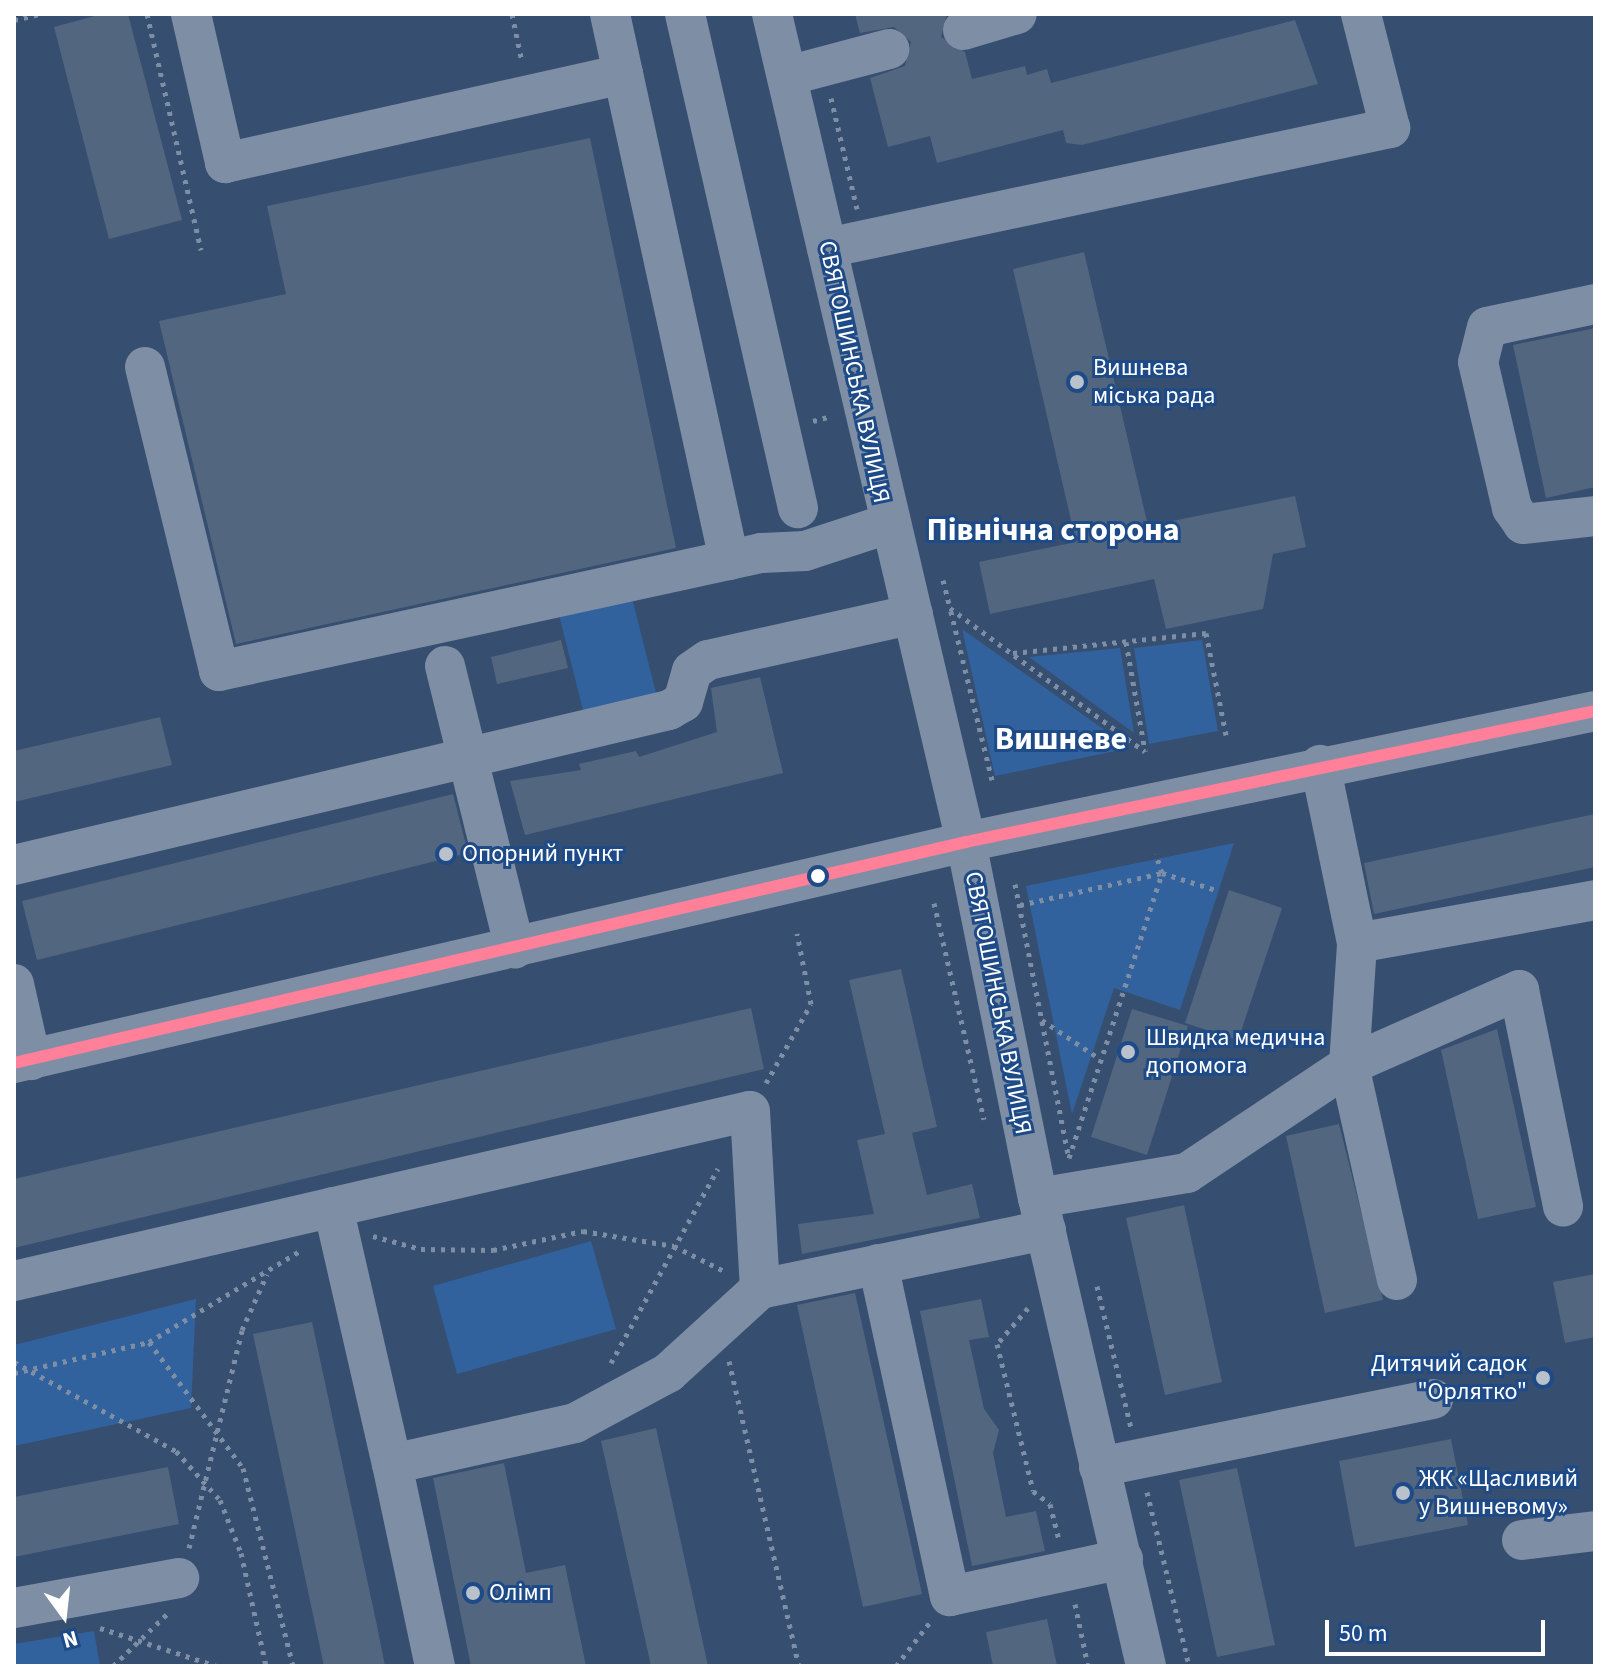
<!DOCTYPE html>
<meta charset="utf-8">
<style>
body{margin:0}
#map{position:relative;width:1609px;height:1680px;overflow:hidden;background:#364e6f;font-family:"Source Sans 3",sans-serif}
div>[style]{position:absolute}
.green>*{inset:0;background:#32629e}
.building>*{inset:0;background:#526680}
.path>*{height:5px;margin-top:-2.5px;transform-origin:0;background:repeating-linear-gradient(90deg,#7d8ea5 0 4px,transparent 0 10px)}
.minor>*{height:40px;margin:-20px;padding:0 20px;transform-origin:20px;border-radius:20px;background:#7d8ea5}
.bus-1>*{height:12px;margin:-6px;padding:0 6px;transform-origin:6px;border-radius:6px;background:#ff8098}
.dots>*{width:22px;height:22px;translate:-50% -50%;box-sizing:border-box;border:4px solid #1e4b87;border-radius:50%}
span{translate:-50% -50%;white-space:nowrap;text-align:center;line-height:1.15;-webkit-text-stroke:6px #1e4b87;paint-order:stroke}
.poi-label{font-size:24px;color:#fff}
.left{translate:0 -50%;text-align:left}
.right{translate:-100% -50%;text-align:right}
.street-label{font-size:24px;color:#fff}
.district-label{font-size:32px;color:#fff;font-weight:700}
.frame{position:absolute;inset:0;border:16px solid #fff;pointer-events:none}
.north{position:absolute;left:24px;top:1576px;width:80px;height:80px;-webkit-text-stroke:6px #1e4b87;paint-order:stroke;rotate:165deg;font-size:22px;font-weight:700;line-height:32px;text-align:center;color:#fff}
.north::after{content:'';display:block;margin:auto;width:28px;height:36px;background:#fff;clip-path:polygon(50% 0,100% 100%,50% 72%,0 100%)}
.scale{position:absolute;left:1325px;top:1620px;width:220px;height:36px;box-sizing:border-box;border:4px solid #fff;border-top:0;padding-left:10px;font-size:24px;line-height:28px;white-space:nowrap;color:#fff;-webkit-text-stroke:6px #1e4b87;paint-order:stroke}
</style>
<div id="map">
<div class="green">
<div style="clip-path:polygon(632px 598px,657px 697px,584px 714px,559px 615px)"></div>
<div style="clip-path:polygon(962px 629px,1130px 748px,995px 776px)"></div>
<div style="clip-path:polygon(1202px 640px,1218px 731px,1149px 744px,1134px 648px)"></div>
<div style="clip-path:polygon(1120px 648px,1134px 733px,1029px 657px)"></div>
<div style="clip-path:polygon(1234px 843px,1180px 1010px,1114px 988px,1072px 1114px,1026px 886px)"></div>
<div style="clip-path:polygon(591px 1241px,616px 1329px,457px 1374px,433px 1286px)"></div>
<div style="clip-path:polygon(196px 1299px,191px 1408px,14px 1446px,14px 1345px)"></div>
<div style="clip-path:polygon(94px 1631px,100px 1666px,14px 1666px,14px 1644px)"></div>
</div>
<div class="building">
<div style="clip-path:polygon(102px 14px,128px 14px,182px 220px,109px 239px,54px 27px)"></div>
<div style="clip-path:polygon(855px 14px,947px 14px,941px 37px,965px 52px,972px 79px,1025px 66px,1027px 75px,1047px 69px,1051px 83px,1295px 20px,1318px 84px,1082px 145px,1066px 143px,1063px 130px,937px 163px,930px 136px,888px 147px,870px 78px,905px 66px,911px 42px,894px 27px,860px 33px)"></div>
<div style="clip-path:polygon(590px 138px,676px 548px,236px 644px,159px 321px,286px 294px,267px 206px)"></div>
<div style="clip-path:polygon(1084px 252px,1148px 526px,1295px 496px,1306px 547px,1273px 554px,1263px 609px,1166px 629px,1154px 579px,990px 614px,979px 562px,1076px 542px,1013px 269px)"></div>
<div style="clip-path:polygon(1595px 328px,1595px 487px,1546px 498px,1513px 345px)"></div>
<div style="clip-path:polygon(561px 640px,568px 668px,497px 684px,491px 657px)"></div>
<div style="clip-path:polygon(760px 677px,783px 773px,525px 835px,510px 781px,581px 770px,579px 764px,636px 751px,639px 757px,717px 732px,711px 688px)"></div>
<div style="clip-path:polygon(160px 717px,172px 765px,14px 802px,14px 751px)"></div>
<div style="clip-path:polygon(453px 794px,468px 853px,37px 960px,22px 901px)"></div>
<div style="clip-path:polygon(1595px 814px,1595px 867px,1374px 914px,1364px 863px)"></div>
<div style="clip-path:polygon(1229px 890px,1282px 908px,1238px 1040px,1185px 1023px)"></div>
<div style="clip-path:polygon(901px 969px,937px 1127px,912px 1133px,927px 1195px,972px 1184px,980px 1218px,802px 1254px,798px 1224px,874px 1214px,857px 1140px,885px 1134px,849px 980px)"></div>
<div style="clip-path:polygon(751px 1008px,764px 1069px,14px 1248px,14px 1179px)"></div>
<div style="clip-path:polygon(1132px 1009px,1188px 1026px,1147px 1155px,1091px 1137px)"></div>
<div style="clip-path:polygon(1497px 1029px,1536px 1207px,1478px 1219px,1441px 1050px)"></div>
<div style="clip-path:polygon(1339px 1124px,1383px 1300px,1325px 1313px,1286px 1136px)"></div>
<div style="clip-path:polygon(1184px 1205px,1222px 1382px,1165px 1395px,1126px 1218px)"></div>
<div style="clip-path:polygon(1595px 1274px,1595px 1337px,1565px 1343px,1553px 1282px)"></div>
<div style="clip-path:polygon(855px 1293px,922px 1594px,863px 1607px,797px 1305px)"></div>
<div style="clip-path:polygon(981px 1299px,989px 1337px,969px 1340px,984px 1409px,999px 1430px,993px 1453px,1006px 1517px,1036px 1511px,1045px 1551px,972px 1566px,920px 1311px)"></div>
<div style="clip-path:polygon(312px 1322px,377px 1626px,385px 1666px,324px 1666px,253px 1334px)"></div>
<div style="clip-path:polygon(656px 1428px,708px 1666px,651px 1666px,601px 1441px)"></div>
<div style="clip-path:polygon(1451px 1439px,1468px 1525px,1355px 1547px,1339px 1461px)"></div>
<div style="clip-path:polygon(504px 1463px,526px 1573px,565px 1565px,586px 1666px,471px 1666px,433px 1478px)"></div>
<div style="clip-path:polygon(168px 1467px,179px 1524px,14px 1557px,14px 1497px)"></div>
<div style="clip-path:polygon(1237px 1468px,1275px 1645px,1217px 1657px,1179px 1480px)"></div>
<div style="clip-path:polygon(1047px 1619px,1057px 1666px,993px 1666px,986px 1632px)"></div>
</div>
<div class="path">
<div style="left:147px;top:14px;width:242px;rotate:77.1deg"></div>
<div style="left:512px;top:14px;width:49px;rotate:78.2deg"></div>
<div style="left:14px;top:20px;width:26px;rotate:-13deg"></div>
<div style="left:831px;top:98px;width:114px;rotate:76.8deg"></div>
<div style="left:813px;top:421px;width:16px;rotate:-15deg"></div>
<div style="left:943px;top:580px;width:29px;rotate:76deg"></div>
<div style="left:1126px;top:642px;width:111px;rotate:80.1deg"></div>
<div style="left:1013px;top:653px;width:194px;rotate:-5.9deg"></div>
<div style="left:1206px;top:633px;width:104px;rotate:78.9deg"></div>
<div style="left:992px;top:780px;width:177px;rotate:-103.7deg"></div>
<div style="left:950px;top:608px;width:242px;rotate:36.4deg"></div>
<div style="left:1015px;top:884px;width:280px;rotate:78.9deg"></div>
<div style="left:934px;top:903px;width:222px;rotate:77deg"></div>
<div style="left:1020px;top:905px;width:146px;rotate:-12.7deg"></div>
<div style="left:1162px;top:873px;width:57px;rotate:17.5deg"></div>
<div style="left:1042px;top:1020px;width:70px;rotate:33.9deg"></div>
<div style="left:766px;top:1083px;width:91px;rotate:-60.3deg"></div>
<div style="left:811px;top:1004px;width:72px;rotate:-101.2deg"></div>
<div style="left:1069px;top:1158px;width:300px;rotate:-71.9deg"></div>
<div style="left:1162px;top:873px;width:20px;rotate:-108deg"></div>
<div style="left:373px;top:1236px;width:50px;rotate:15.2deg"></div>
<div style="left:421px;top:1249px;width:72px;rotate:0.8deg"></div>
<div style="left:493px;top:1250px;width:92px;rotate:-11.9deg"></div>
<div style="left:583px;top:1231px;width:92px;rotate:9.4deg"></div>
<div style="left:674px;top:1246px;width:56px;rotate:26.6deg"></div>
<div style="left:1097px;top:1286px;width:146px;rotate:76.5deg"></div>
<div style="left:1028px;top:1308px;width:48px;rotate:130.7deg"></div>
<div style="left:997px;top:1344px;width:151px;rotate:76.2deg"></div>
<div style="left:1033px;top:1491px;width:21px;rotate:37deg"></div>
<div style="left:1050px;top:1504px;width:37px;rotate:76deg"></div>
<div style="left:149px;top:1342px;width:157px;rotate:53.3deg"></div>
<div style="left:243px;top:1468px;width:204px;rotate:75.8deg"></div>
<div style="left:729px;top:1361px;width:313px;rotate:77.1deg"></div>
<div style="left:14px;top:1362px;width:185px;rotate:28.8deg"></div>
<div style="left:176px;top:1451px;width:66px;rotate:48.1deg"></div>
<div style="left:220px;top:1500px;width:57px;rotate:68.4deg"></div>
<div style="left:241px;top:1553px;width:116px;rotate:77.5deg"></div>
<div style="left:611px;top:1363px;width:222px;rotate:-61.2deg"></div>
<div style="left:14px;top:1373px;width:139px;rotate:-12.9deg"></div>
<div style="left:149px;top:1342px;width:176px;rotate:-31.1deg"></div>
<div style="left:1147px;top:1492px;width:179px;rotate:76.4deg"></div>
<div style="left:189px;top:1548px;width:224px;rotate:-76.3deg"></div>
<div style="left:242px;top:1330px;width:61px;rotate:-65.9deg"></div>
<div style="left:1075px;top:1604px;width:63px;rotate:78.2deg"></div>
<div style="left:100px;top:1628px;width:123px;rotate:18deg"></div>
<div style="left:113px;top:1666px;width:75px;rotate:-43.9deg"></div>
<div style="left:896px;top:1666px;width:56px;rotate:-52.3deg"></div>
</div>
<div class="minor">
<div style="left:191px;top:14px;width:153px;rotate:77.1deg"></div>
<div style="left:225px;top:163px;width:408px;rotate:-12.6deg"></div>
<div style="left:610px;top:14px;width:559px;rotate:77.7deg"></div>
<div style="left:685px;top:14px;width:507px;rotate:77.12deg"></div>
<div style="left:772px;top:14px;width:850px;rotate:76.81deg"></div>
<div style="left:966px;top:842px;width:363px;rotate:78.6deg"></div>
<div style="left:1038px;top:1198px;width:480px;rotate:77deg"></div>
<div style="left:963px;top:30px;width:56px;rotate:-16.5deg"></div>
<div style="left:787px;top:76px;width:106px;rotate:-14.8deg"></div>
<div style="left:827px;top:248px;width:576px;rotate:-12.03deg"></div>
<div style="left:1390px;top:128px;width:118px;rotate:-104.3deg"></div>
<div style="left:1595px;top:304px;width:110px;rotate:168deg"></div>
<div style="left:1487px;top:327px;width:36px;rotate:104deg"></div>
<div style="left:1478px;top:362px;width:150px;rotate:76.9deg"></div>
<div style="left:1512px;top:508px;width:19px;rotate:55deg"></div>
<div style="left:1523px;top:524px;width:72px;rotate:-6.3deg"></div>
<div style="left:145px;top:367px;width:313px;rotate:76.3deg"></div>
<div style="left:219px;top:671px;width:555px;rotate:-12.28deg"></div>
<div style="left:761px;top:553px;width:44px;rotate:-2.6deg"></div>
<div style="left:805px;top:551px;width:86px;rotate:-18.2deg"></div>
<div style="left:445px;top:666px;width:291px;rotate:76.1deg"></div>
<div style="left:14px;top:865px;width:673px;rotate:-13.31deg"></div>
<div style="left:669px;top:710px;width:16px;rotate:-30deg"></div>
<div style="left:683px;top:702px;width:32px;rotate:-74deg"></div>
<div style="left:692px;top:671px;width:19px;rotate:-35deg"></div>
<div style="left:708px;top:660px;width:210px;rotate:-12.6deg"></div>
<div style="left:1357px;top:943px;width:242px;rotate:-10.2deg"></div>
<div style="left:14px;top:984px;width:78px;rotate:77.4deg"></div>
<div style="left:14px;top:1063px;width:977px;rotate:-13.07deg"></div>
<div style="left:966px;top:842px;width:642px;rotate:-11.76deg"></div>
<div style="left:1038px;top:1198px;width:151px;rotate:-9.5deg"></div>
<div style="left:1187px;top:1173px;width:195px;rotate:-33.7deg"></div>
<div style="left:1349px;top:1065px;width:122px;rotate:-86.2deg"></div>
<div style="left:1357px;top:943px;width:182px;rotate:-101.7deg"></div>
<div style="left:333px;top:1207px;width:264px;rotate:77.1deg"></div>
<div style="left:392px;top:1464px;width:188px;rotate:-12.6deg"></div>
<div style="left:575px;top:1423px;width:106px;rotate:-28.3deg"></div>
<div style="left:668px;top:1373px;width:125px;rotate:-42.4deg"></div>
<div style="left:878px;top:1264px;width:340px;rotate:77.8deg"></div>
<div style="left:950px;top:1596px;width:177px;rotate:-12.1deg"></div>
<div style="left:1397px;top:1280px;width:220px;rotate:-102.6deg"></div>
<div style="left:1349px;top:1065px;width:186px;rotate:-23.8deg"></div>
<div style="left:1519px;top:990px;width:221px;rotate:78.5deg"></div>
<div style="left:14px;top:1281px;width:755px;rotate:-13.01deg"></div>
<div style="left:750px;top:1111px;width:178px;rotate:86.8deg"></div>
<div style="left:760px;top:1289px;width:292px;rotate:-11.7deg"></div>
<div style="left:392px;top:1464px;width:207px;rotate:78deg"></div>
<div style="left:1099px;top:1467px;width:341px;rotate:-11.5deg"></div>
<div style="left:1522px;top:1540px;width:74px;rotate:-7deg"></div>
<div style="left:14px;top:1608px;width:168px;rotate:-10.3deg"></div>
</div>
<div class="bus-1">
<div style="left:14px;top:1063px;width:977px;rotate:-13.07deg"></div>
<div style="left:966px;top:842px;width:642px;rotate:-11.76deg"></div>
</div>
<div class="dots">
<div style="left:1077px;top:382px;background:#b9c1cd"></div>
<div style="left:446px;top:854px;background:#b9c1cd"></div>
<div style="left:818px;top:876px;background:#fff"></div>
<div style="left:1128px;top:1052px;background:#b9c1cd"></div>
<div style="left:1543px;top:1378px;background:#b9c1cd"></div>
<div style="left:1403px;top:1493px;background:#b9c1cd"></div>
<div style="left:473px;top:1593px;background:#b9c1cd"></div>
</div>
<div class="poi-label">
<span class="left" style="left:1093px;top:382px">Вишнева<br>міська рада</span>
<span class="left" style="left:462px;top:854px">Опорний пункт</span>
<span class="left" style="left:1146px;top:1052px">Швидка медична<br>допомога</span>
<span class="right" style="left:1527px;top:1378px">Дитячий садок<br>"Орлятко"</span>
<span class="left" style="left:1419px;top:1493px">ЖК «Щасливий<br>у Вишневому»</span>
<span class="left" style="left:489px;top:1593px">Олімп</span>
</div>
<div class="street-label">
<span style="left:854px;top:372px;rotate:78deg">СВЯТОШИНСЬКА ВУЛИЦЯ</span>
<span style="left:998px;top:1003px;rotate:79deg">СВЯТОШИНСЬКА ВУЛИЦЯ</span>
</div>
<div class="district-label">
<span style="left:1053px;top:530px">Північна сторона</span>
<span style="left:1061px;top:739px">Вишневе</span>
</div>
<div class="frame"></div>
<div class="north">N</div>
<div class="scale">50 m</div>
</div>
